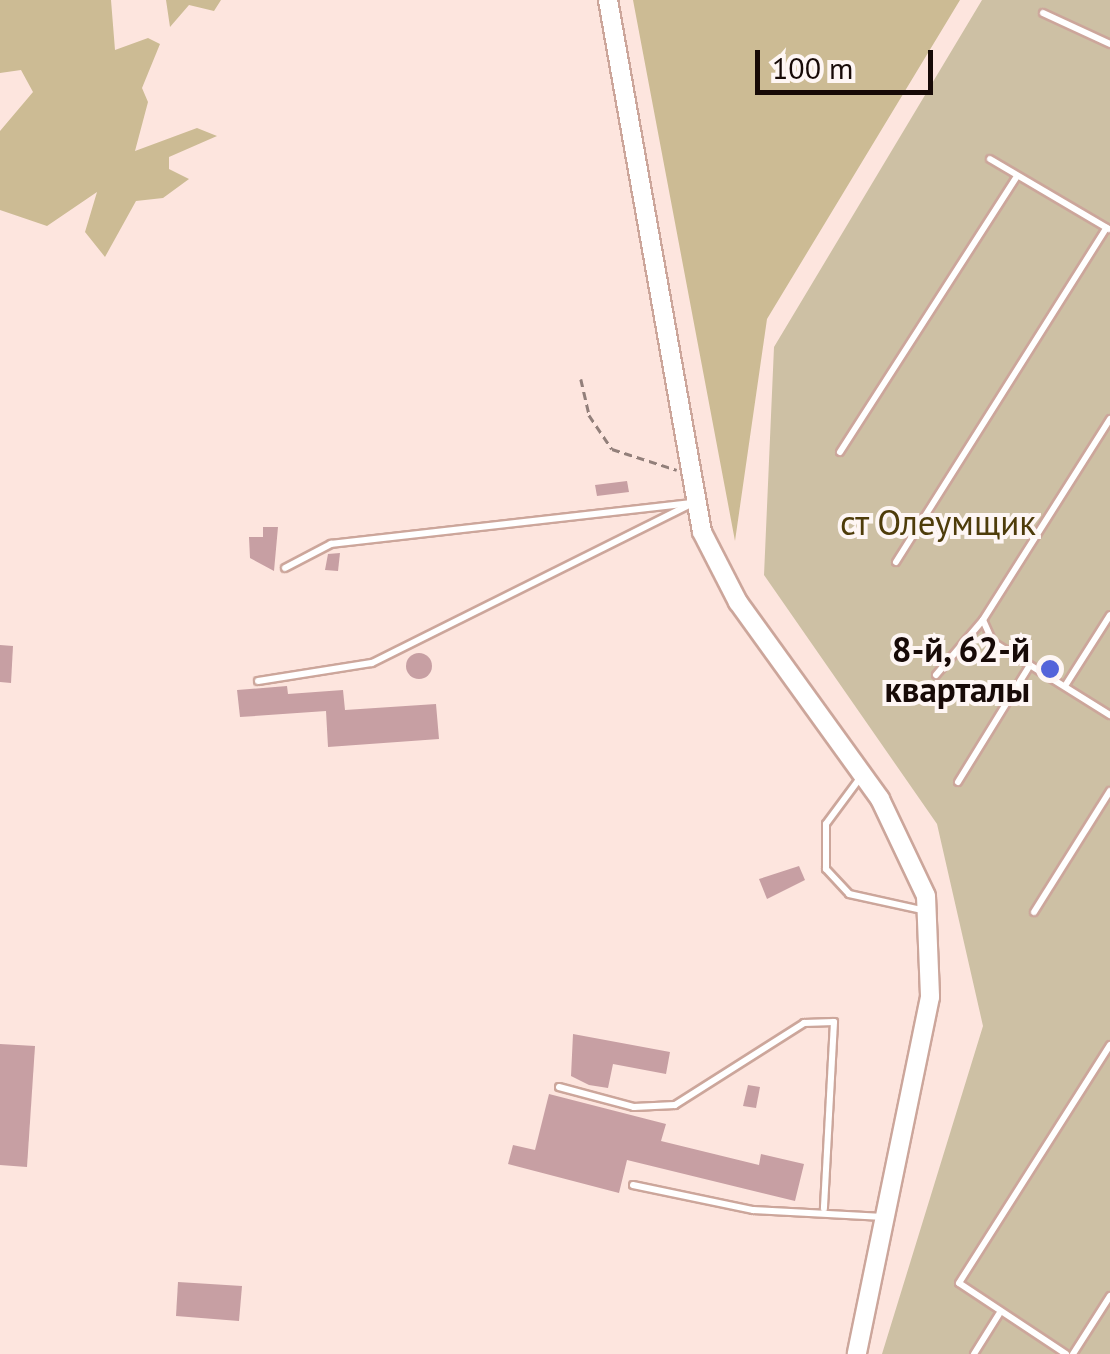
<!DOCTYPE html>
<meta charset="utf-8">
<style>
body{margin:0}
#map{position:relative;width:1110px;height:1354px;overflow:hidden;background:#fde5de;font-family:"PT Sans",sans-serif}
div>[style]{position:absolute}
.green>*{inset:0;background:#cdc0a4}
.forest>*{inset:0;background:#ccbb94}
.building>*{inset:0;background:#c79fa3}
.round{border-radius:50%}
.path>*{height:2.5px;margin-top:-1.25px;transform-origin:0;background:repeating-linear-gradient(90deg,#927f7a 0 8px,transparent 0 13px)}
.roads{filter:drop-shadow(2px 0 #cca69b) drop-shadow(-2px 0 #cca69b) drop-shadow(0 2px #cca69b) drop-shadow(0 -2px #cca69b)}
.service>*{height:6px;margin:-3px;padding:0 3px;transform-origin:3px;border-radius:3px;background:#fff}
.tertiary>*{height:18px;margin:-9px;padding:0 9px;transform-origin:9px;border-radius:9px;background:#fff}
.dots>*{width:28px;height:28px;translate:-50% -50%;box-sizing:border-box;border:5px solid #fef6f4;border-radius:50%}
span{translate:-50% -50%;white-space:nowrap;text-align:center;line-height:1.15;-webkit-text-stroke:8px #fef6f4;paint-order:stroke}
.park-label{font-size:35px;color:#4e3c0a}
.poi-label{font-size:35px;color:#170a07;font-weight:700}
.right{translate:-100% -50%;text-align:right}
.scale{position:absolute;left:755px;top:50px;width:178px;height:45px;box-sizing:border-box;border:5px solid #170a07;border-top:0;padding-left:12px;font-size:30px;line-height:35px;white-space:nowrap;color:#170a07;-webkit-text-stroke:8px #fef6f4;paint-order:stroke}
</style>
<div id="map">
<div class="green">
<div style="clip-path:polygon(982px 0,1110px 0,1110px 1354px,882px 1354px,983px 1026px,937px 824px,764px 575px,774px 347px)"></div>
</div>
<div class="forest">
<div style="clip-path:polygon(0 0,111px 0,115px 50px,148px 38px,160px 44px,142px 88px,148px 102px,135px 151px,197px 128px,217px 136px,169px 157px,169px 169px,189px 179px,163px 198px,136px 201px,105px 257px,85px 232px,97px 192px,47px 226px,0 210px,0 131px,33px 92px,21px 70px,0 73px)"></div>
<div style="clip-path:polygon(166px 0,221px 0,214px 11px,189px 5px,170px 27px)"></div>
<div style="clip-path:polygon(633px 0,960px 0,767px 319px,735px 541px)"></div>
</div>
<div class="building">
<div style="clip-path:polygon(627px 481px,629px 492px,597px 496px,595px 485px)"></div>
<div style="clip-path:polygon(263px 527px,278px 527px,274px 571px,250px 558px,249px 537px,263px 537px)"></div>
<div style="clip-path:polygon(340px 553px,338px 571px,325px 570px,328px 554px)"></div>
<div style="clip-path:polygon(0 645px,13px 646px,11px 683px,0 682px)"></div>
<div class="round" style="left:406px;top:653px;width:26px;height:26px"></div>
<div style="clip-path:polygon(287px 686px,288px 694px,343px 690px,345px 710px,436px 704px,439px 739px,328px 747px,326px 711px,240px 717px,237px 690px)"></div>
<div style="clip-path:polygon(799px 866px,805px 880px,767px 899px,759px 879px)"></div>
<div style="clip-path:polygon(573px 1034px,670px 1052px,666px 1074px,613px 1064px,608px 1088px,589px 1085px,571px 1076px)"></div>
<div style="clip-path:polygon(0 1044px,35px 1046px,27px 1167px,0 1165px)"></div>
<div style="clip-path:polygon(748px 1085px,760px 1087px,756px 1108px,743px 1106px)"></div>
<div style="clip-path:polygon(549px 1094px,666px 1124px,661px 1141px,759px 1165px,761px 1154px,804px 1164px,795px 1201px,627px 1160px,619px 1193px,508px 1164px,513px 1145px,535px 1150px)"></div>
<div style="clip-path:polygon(178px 1282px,242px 1286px,239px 1321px,176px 1316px)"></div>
</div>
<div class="path">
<div style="left:581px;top:379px;width:37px;rotate:77deg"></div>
<div style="left:589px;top:415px;width:41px;rotate:55.9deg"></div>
<div style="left:612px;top:449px;width:68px;rotate:17.9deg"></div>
</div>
<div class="roads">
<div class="service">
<div style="left:1043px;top:13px;width:74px;rotate:24.8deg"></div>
<div style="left:990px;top:159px;width:138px;rotate:30.5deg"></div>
<div style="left:1110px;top:419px;width:238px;rotate:122.3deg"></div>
<div style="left:983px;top:620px;width:24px;rotate:66deg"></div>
<div style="left:993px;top:642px;width:138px;rotate:32deg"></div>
<div style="left:840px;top:452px;width:328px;rotate:-57.3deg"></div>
<div style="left:896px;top:562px;width:395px;rotate:-57.8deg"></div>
<div style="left:285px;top:568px;width:52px;rotate:-27.6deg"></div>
<div style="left:331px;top:544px;width:360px;rotate:-6.5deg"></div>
<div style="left:936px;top:675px;width:72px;rotate:-49.5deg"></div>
<div style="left:258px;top:681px;width:115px;rotate:-9deg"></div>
<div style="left:372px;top:663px;width:359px;rotate:-26.5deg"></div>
<div style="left:1065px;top:686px;width:84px;rotate:-57.6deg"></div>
<div style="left:860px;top:778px;width:57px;rotate:126.5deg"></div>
<div style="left:826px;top:824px;width:45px;rotate:90deg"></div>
<div style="left:826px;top:869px;width:34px;rotate:47deg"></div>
<div style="left:849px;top:894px;width:75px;rotate:12.4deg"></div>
<div style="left:958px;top:782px;width:137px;rotate:-58.4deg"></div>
<div style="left:1034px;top:912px;width:143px;rotate:-57.9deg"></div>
<div style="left:559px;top:1087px;width:78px;rotate:14.9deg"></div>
<div style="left:634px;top:1107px;width:41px;rotate:-2.8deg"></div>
<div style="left:675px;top:1105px;width:153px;rotate:-32.4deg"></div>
<div style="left:804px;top:1023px;width:30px;rotate:-2deg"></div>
<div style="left:834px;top:1022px;width:187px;rotate:93.1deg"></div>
<div style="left:633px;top:1185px;width:123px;rotate:11.8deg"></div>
<div style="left:753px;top:1210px;width:131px;rotate:3.1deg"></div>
<div style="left:974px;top:1354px;width:47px;rotate:-58deg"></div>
<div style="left:1066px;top:1354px;width:128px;rotate:-146.4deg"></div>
<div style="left:959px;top:1283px;width:282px;rotate:-57.6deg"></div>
<div style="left:1073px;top:1354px;width:69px;rotate:-57.5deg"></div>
</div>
<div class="tertiary">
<div style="left:608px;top:0;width:540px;rotate:79.98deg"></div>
<div style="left:702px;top:532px;width:79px;rotate:62.8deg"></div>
<div style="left:738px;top:602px;width:243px;rotate:54.2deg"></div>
<div style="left:880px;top:799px;width:107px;rotate:64.6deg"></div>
<div style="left:926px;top:896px;width:101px;rotate:87.7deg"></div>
<div style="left:930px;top:997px;width:364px;rotate:101.6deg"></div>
</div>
</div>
<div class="dots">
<div style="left:1050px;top:669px;background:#5464da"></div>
</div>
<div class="park-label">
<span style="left:938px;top:522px">ст Олеумщик</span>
</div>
<div class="poi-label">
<span class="right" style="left:1030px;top:669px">8-й, 62-й<br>кварталы</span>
</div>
<div class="scale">100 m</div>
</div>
